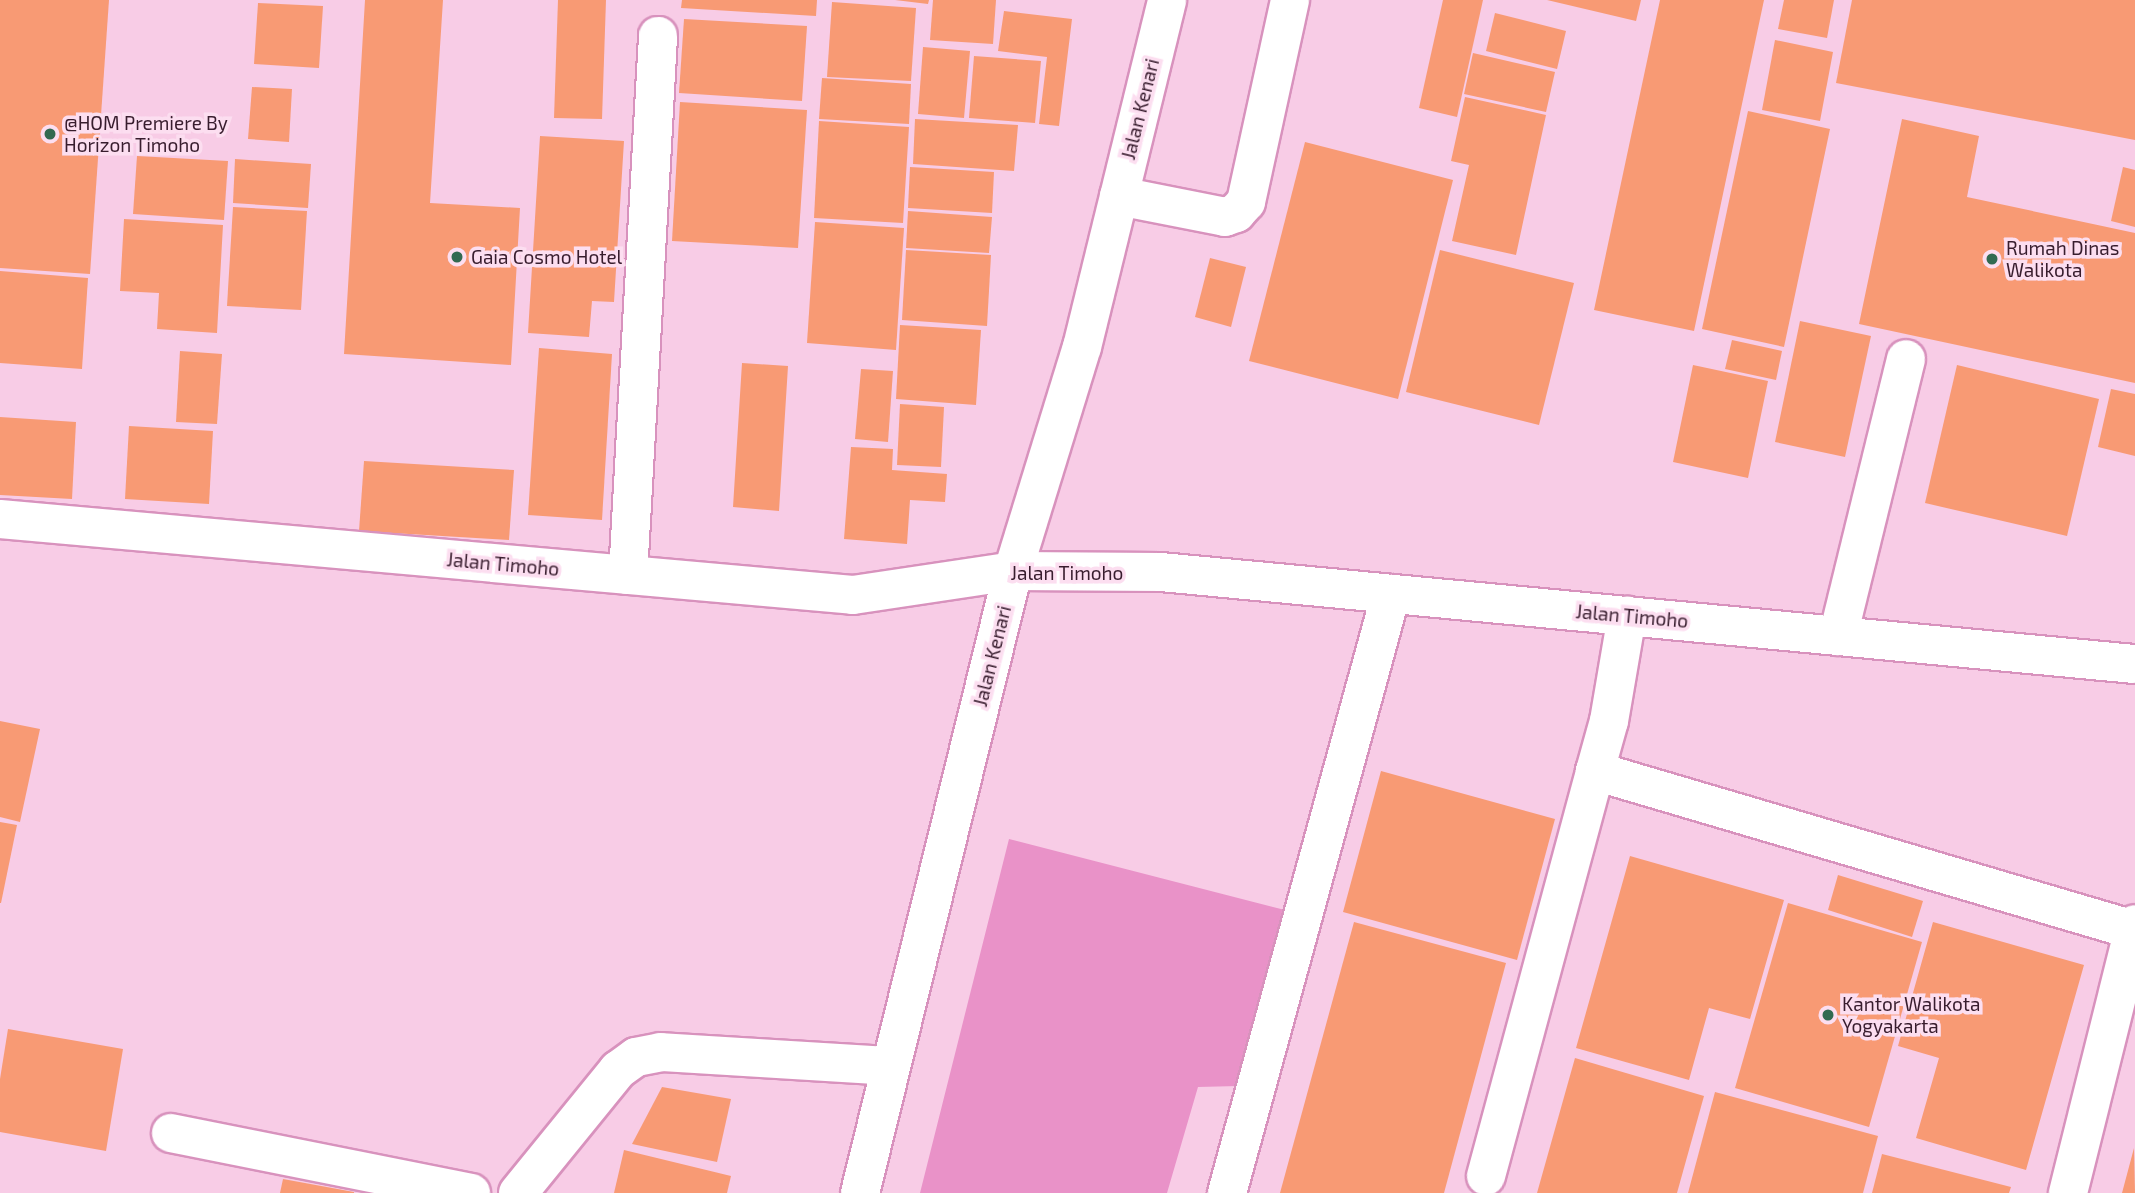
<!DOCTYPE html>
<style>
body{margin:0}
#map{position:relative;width:2135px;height:1193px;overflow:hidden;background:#f8cce6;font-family:"Exo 2",sans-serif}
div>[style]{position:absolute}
.green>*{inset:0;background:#e992c8}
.building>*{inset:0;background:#f89a74}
.roads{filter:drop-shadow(2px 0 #d892bd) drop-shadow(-2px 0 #d892bd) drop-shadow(0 2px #d892bd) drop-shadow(0 -2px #d892bd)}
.minor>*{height:38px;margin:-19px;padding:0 19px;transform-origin:19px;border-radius:19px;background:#fff}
.major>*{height:38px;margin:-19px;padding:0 19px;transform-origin:19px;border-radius:19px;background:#fff}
.dots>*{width:19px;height:19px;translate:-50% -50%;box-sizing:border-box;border:4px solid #fcdef0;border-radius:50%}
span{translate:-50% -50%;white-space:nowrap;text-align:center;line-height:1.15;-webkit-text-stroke:7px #fcdef0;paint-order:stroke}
.street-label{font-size:19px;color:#381d2e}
.poi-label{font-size:19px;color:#381d2e}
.left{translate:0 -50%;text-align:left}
</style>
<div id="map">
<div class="green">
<div style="clip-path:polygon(1009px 839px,1285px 910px,1238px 1086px,1198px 1087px,1167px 1193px,920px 1193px)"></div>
</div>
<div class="building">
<div style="clip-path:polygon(0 0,109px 0,90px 274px,0 268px)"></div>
<div style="clip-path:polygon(365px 0,443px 0,430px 203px,520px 208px,511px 365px,344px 354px)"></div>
<div style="clip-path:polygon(558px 0,606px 0,602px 119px,554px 118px)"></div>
<div style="clip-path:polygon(682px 0,817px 0,816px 16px,681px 8px)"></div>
<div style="clip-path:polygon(895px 0,929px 0,928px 4px)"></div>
<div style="clip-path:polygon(933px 0,996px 0,993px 44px,930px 40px)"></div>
<div style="clip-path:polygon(1443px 0,1483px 0,1457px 117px,1419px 108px)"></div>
<div style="clip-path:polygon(1547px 0,1641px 0,1636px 21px)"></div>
<div style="clip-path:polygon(1660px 0,1764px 0,1694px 331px,1594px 310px)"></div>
<div style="clip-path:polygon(1784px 0,1834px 0,1827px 38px,1778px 29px)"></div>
<div style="clip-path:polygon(1852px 0,2135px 0,2135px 140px,1836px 83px)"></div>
<div style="clip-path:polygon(832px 2px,916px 8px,911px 81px,827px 77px)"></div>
<div style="clip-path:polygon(258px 3px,323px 6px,319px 68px,254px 64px)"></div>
<div style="clip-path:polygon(1004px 11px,1072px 19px,1059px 126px,1039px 124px,1047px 57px,998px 51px)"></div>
<div style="clip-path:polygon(1495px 13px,1566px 31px,1557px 69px,1486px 51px)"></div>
<div style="clip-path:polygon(684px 19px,807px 26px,802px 101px,679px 93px)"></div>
<div style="clip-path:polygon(1775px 40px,1833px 52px,1820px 121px,1762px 110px)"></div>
<div style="clip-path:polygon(923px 47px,970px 51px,964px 118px,918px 114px)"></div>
<div style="clip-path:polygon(1473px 53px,1555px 72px,1546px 112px,1464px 94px)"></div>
<div style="clip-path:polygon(974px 56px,1041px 61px,1035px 123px,969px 118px)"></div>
<div style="clip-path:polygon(822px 78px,911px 84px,909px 124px,819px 119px)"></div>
<div style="clip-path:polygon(252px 87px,292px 89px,289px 142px,248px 139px)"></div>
<div style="clip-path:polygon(1465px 97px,1546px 115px,1516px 255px,1452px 241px,1469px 165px,1451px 161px)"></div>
<div style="clip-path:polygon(680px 102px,807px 110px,798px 248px,672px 241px)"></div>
<div style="clip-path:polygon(1748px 111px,1830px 129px,1784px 347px,1702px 329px)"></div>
<div style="clip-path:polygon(915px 119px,1018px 125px,1014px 171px,913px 164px)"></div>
<div style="clip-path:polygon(1902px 119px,1979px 136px,1967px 197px,2135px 233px,2135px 383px,1859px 324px)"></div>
<div style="clip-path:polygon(819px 121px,909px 127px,903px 223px,814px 218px)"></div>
<div style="clip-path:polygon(540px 136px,624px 141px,614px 302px,592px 301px,589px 337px,528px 333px)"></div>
<div style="clip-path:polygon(1305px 142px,1453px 180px,1398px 399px,1249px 361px)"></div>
<div style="clip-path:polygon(137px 156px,228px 161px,224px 220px,133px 214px)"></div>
<div style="clip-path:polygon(235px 159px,311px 164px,308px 208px,233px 203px)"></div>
<div style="clip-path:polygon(910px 167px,994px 172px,992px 213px,908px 208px)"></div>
<div style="clip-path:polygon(2123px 167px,2135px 170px,2135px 227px,2111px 221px)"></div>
<div style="clip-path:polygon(233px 207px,307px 211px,301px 310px,227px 306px)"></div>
<div style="clip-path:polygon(908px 211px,992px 217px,989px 253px,906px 248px)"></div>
<div style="clip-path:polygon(124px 219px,223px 225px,217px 333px,157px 329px,159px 293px,120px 291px)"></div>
<div style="clip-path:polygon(815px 222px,904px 228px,896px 350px,807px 343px)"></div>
<div style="clip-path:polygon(906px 250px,991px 255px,987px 326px,902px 320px)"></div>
<div style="clip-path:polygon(1440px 250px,1574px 283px,1539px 425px,1406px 392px)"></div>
<div style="clip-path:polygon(1210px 258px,1246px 267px,1231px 327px,1195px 317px)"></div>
<div style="clip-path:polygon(0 271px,88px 278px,82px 369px,0 363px)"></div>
<div style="clip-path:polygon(1800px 321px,1871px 336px,1845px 457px,1775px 442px)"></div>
<div style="clip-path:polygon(900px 325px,981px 330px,976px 405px,896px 399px)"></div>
<div style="clip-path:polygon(1732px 340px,1782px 351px,1776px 380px,1725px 369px)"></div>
<div style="clip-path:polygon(539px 348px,612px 354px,602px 520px,528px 515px)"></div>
<div style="clip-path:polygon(180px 351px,222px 354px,217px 424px,176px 422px)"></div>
<div style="clip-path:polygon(742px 363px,788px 366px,779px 511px,733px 507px)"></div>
<div style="clip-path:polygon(1693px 365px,1768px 381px,1748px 478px,1673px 462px)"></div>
<div style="clip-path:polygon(1957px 365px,2099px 399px,2067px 536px,1925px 503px)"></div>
<div style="clip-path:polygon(861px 369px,893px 371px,888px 442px,855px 439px)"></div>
<div style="clip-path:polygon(2111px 389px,2135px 394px,2135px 456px,2098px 447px)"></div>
<div style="clip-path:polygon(900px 404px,944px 407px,941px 467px,897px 465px)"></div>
<div style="clip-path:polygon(0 417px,76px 422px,72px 499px,0 495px)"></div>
<div style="clip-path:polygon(129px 426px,213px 431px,209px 504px,125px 499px)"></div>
<div style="clip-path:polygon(851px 447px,893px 449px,892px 470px,947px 474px,945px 502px,910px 500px,907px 544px,844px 539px)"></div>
<div style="clip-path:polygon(364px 461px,514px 470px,509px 540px,359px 531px)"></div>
<div style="clip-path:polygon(0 721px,40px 729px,20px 822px,0 817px)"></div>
<div style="clip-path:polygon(1381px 771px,1555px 819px,1517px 960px,1343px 912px)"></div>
<div style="clip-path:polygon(0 822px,17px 825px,1px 903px,0 903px)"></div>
<div style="clip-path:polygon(1630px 856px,1784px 900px,1750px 1019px,1709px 1008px,1689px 1080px,1576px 1048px)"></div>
<div style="clip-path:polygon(1838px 875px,1923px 901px,1912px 937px,1828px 910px)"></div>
<div style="clip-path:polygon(1788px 903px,1922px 942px,1869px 1127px,1735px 1088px)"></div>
<div style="clip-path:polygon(1354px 922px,1506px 963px,1444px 1193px,1280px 1193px)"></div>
<div style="clip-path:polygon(1933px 922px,2084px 965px,2026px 1170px,1916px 1138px,1939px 1058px,1898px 1046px)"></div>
<div style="clip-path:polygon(8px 1029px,123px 1049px,106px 1151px,0 1132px,0 1079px)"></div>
<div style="clip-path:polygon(1575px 1058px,1704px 1096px,1677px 1193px,1537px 1193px)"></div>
<div style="clip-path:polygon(662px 1087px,731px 1099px,717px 1162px,632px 1144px)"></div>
<div style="clip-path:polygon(1715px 1092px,1878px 1136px,1863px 1193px,1688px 1193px)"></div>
<div style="clip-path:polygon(2134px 1148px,2135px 1193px,2122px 1193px)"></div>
<div style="clip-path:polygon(624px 1150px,731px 1176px,727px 1193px,614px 1193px)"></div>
<div style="clip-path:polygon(1882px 1154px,2011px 1187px,2009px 1193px,1872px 1193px)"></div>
<div style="clip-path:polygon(283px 1179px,354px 1192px,354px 1193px,280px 1193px)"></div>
</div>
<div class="roads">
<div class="minor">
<div style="left:1119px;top:196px;width:108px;rotate:11.2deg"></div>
<div style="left:1225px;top:217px;width:12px;rotate:-20deg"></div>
<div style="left:1236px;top:213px;width:15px;rotate:-48deg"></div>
<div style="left:1246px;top:202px;width:207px;rotate:-77.7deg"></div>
<div style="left:628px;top:575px;width:540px;rotate:-86.81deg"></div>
<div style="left:1838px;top:636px;width:285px;rotate:-76.2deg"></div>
<div style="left:1595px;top:771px;width:52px;rotate:-74.4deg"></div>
<div style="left:1609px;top:721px;width:107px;rotate:-80.3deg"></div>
<div style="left:171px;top:1133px;width:306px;rotate:11.3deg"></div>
<div style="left:1486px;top:1176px;width:419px;rotate:-74.9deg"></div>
<div style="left:1595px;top:771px;width:562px;rotate:16.44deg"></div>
<div style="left:518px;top:1193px;width:159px;rotate:-50.9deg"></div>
<div style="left:618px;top:1070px;width:22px;rotate:-36deg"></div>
<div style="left:636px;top:1057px;width:25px;rotate:-11deg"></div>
<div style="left:661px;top:1052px;width:229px;rotate:3.5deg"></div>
<div style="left:1227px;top:1193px;width:621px;rotate:-74.69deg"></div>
<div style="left:2068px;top:1193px;width:277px;rotate:-76deg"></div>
</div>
<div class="major">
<div style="left:0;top:519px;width:856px;rotate:5.09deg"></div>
<div style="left:853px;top:595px;width:162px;rotate:-8.5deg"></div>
<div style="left:1013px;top:571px;width:148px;rotate:0.4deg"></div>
<div style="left:1161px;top:572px;width:978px;rotate:5.4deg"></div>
<div style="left:860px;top:1193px;width:641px;rotate:-76.18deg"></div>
<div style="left:1013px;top:571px;width:234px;rotate:-72.9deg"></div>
<div style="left:1082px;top:347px;width:357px;rotate:-76.2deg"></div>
</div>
</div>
<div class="dots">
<div style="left:50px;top:134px;background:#326a51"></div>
<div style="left:457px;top:257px;background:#326a51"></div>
<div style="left:1992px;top:259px;background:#326a51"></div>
<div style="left:1828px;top:1015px;background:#326a51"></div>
</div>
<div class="street-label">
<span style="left:1140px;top:109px;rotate:-76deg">Jalan Kenari</span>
<span style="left:503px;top:564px;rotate:5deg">Jalan Timoho</span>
<span style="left:1067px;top:573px">Jalan Timoho</span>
<span style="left:1632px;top:616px;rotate:5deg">Jalan Timoho</span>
<span style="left:992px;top:656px;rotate:-76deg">Jalan Kenari</span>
</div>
<div class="poi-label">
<span class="left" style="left:64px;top:134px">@HOM Premiere By<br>Horizon Timoho</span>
<span class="left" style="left:2006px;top:259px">Rumah Dinas<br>Walikota</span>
<span class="left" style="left:471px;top:257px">Gaia Cosmo Hotel</span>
<span class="left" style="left:1842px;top:1015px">Kantor Walikota<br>Yogyakarta</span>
</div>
</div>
